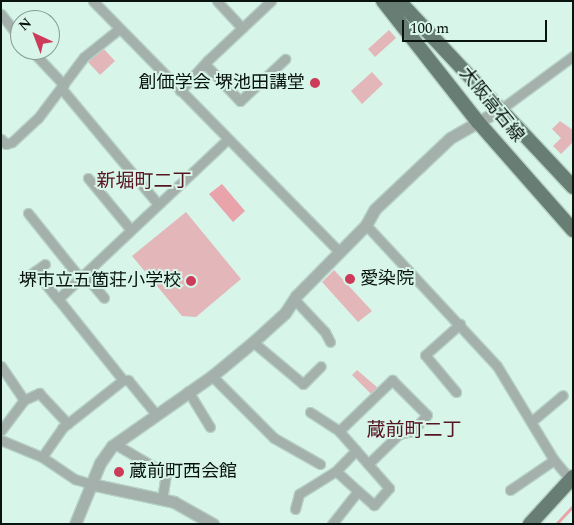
<!DOCTYPE html>
<meta charset="utf-8">
<style>
body{margin:0}
#map{position:relative;width:574px;height:525px;overflow:hidden;background:#d7f5e8;font-family:Spectral,"Noto Sans JP",serif}
div>[style]{position:absolute}
.green>*{inset:0;background:#e3b7ba}
.water>*{inset:0;background:#e9a3aa}
.stream>*{height:3px;margin:-1.5px;padding:0 1.5px;transform-origin:1.5px;border-radius:1.5px;background:#e9a3aa}
.roads{filter:drop-shadow(1px 0 #b6d1c5) drop-shadow(-1px 0 #b6d1c5) drop-shadow(0 1px #b6d1c5) drop-shadow(0 -1px #b6d1c5)}
.minor>*{height:9px;margin:-4.5px;padding:0 4.5px;transform-origin:4.5px;border-radius:4.5px;background:#a4b0ab}
.tertiary>*{height:11px;margin:-5.5px;padding:0 5.5px;transform-origin:5.5px;border-radius:5.5px;background:#a4b0ab}
.primary>*{height:14px;margin:-7px;padding:0 7px;transform-origin:7px;border-radius:7px;background:#687e74}
.dots>*{width:14px;height:14px;translate:-50% -50%;box-sizing:border-box;border:2px solid #d7f5e8;border-radius:50%}
span{translate:-50% -50%;white-space:nowrap;text-align:center;line-height:1.15;-webkit-text-stroke:4px #d7f5e8;paint-order:stroke}
.poi-label{font-size:18px;color:#09130f}
.right{translate:-100% -50%;text-align:right}
.left{translate:0 -50%;text-align:left}
.street-label{font-size:18px;color:#09130f}
.neighbourhood-label{font-size:19px;color:#581322}
.frame{position:absolute;inset:0;border:2px solid #09130f;pointer-events:none}
.north{position:absolute;left:10px;top:10px;width:50px;height:50px;box-sizing:border-box;background:#d7f5e8;border:1px solid #859b91;border-radius:50%;rotate:317deg;font-size:14px;font-weight:700;line-height:20px;text-align:center;color:#09130f}
.north::after{content:'';display:block;margin:auto;width:18px;height:22px;background:#cc3c5a;clip-path:polygon(50% 0,100% 100%,50% 72%,0 100%)}
.scale{position:absolute;left:402px;top:20px;width:145px;height:22px;box-sizing:border-box;border:2px solid #09130f;border-top:0;padding-left:6px;font-size:15px;line-height:18px;white-space:nowrap;color:#09130f;-webkit-text-stroke:4px #d7f5e8;paint-order:stroke}
</style>
<div id="map">
<div class="green">
<div style="clip-path:polygon(389px 30px,396px 38px,375px 57px,368px 49px)"></div>
<div style="clip-path:polygon(102px 47px,115px 61px,100px 75px,87px 61px)"></div>
<div style="clip-path:polygon(372px 72px,383px 84px,362px 104px,351px 91px)"></div>
<div style="clip-path:polygon(560px 121px,573px 130px,573px 142px,561px 154px,553px 146px,561px 138px,552px 129px)"></div>
<div style="clip-path:polygon(186px 212px,241px 279px,196px 317px,182px 316px,132px 256px)"></div>
<div style="clip-path:polygon(334px 270px,372px 311px,358px 322px,322px 282px)"></div>
<div style="clip-path:polygon(357px 370px,378px 388px,371px 394px,352px 375px)"></div>
</div>
<div class="water">
<div style="clip-path:polygon(222px 184px,245px 211px,233px 222px,209px 194px)"></div>
</div>
<div class="stream">
<div style="left:557px;top:523px;width:23px;rotate:-47deg"></div>
</div>
<div class="roads">
<div class="minor">
<div style="left:93px;top:1px;width:352px;rotate:45.5deg"></div>
<div style="left:217px;top:1px;width:37px;rotate:47deg"></div>
<div style="left:1px;top:14px;width:31px;rotate:52deg"></div>
<div style="left:31px;top:50px;width:48px;rotate:46.7deg"></div>
<div style="left:205px;top:64px;width:51px;rotate:46.6deg"></div>
<div style="left:240px;top:101px;width:62px;rotate:-43deg"></div>
<div style="left:61px;top:88px;width:151px;rotate:50.1deg"></div>
<div style="left:180px;top:91px;width:40px;rotate:-48deg"></div>
<div style="left:207px;top:61px;width:88px;rotate:-43.2deg"></div>
<div style="left:501px;top:109px;width:89px;rotate:-36.4deg"></div>
<div style="left:1px;top:139px;width:7px;rotate:45deg"></div>
<div style="left:6px;top:144px;width:6px;rotate:-18deg"></div>
<div style="left:12px;top:142px;width:35px;rotate:-43deg"></div>
<div style="left:38px;top:118px;width:76px;rotate:-53deg"></div>
<div style="left:84px;top:57px;width:45px;rotate:-38.7deg"></div>
<div style="left:88px;top:178px;width:67px;rotate:50.4deg"></div>
<div style="left:28px;top:213px;width:83px;rotate:51.3deg"></div>
<div style="left:366px;top:225px;width:192px;rotate:47.1deg"></div>
<div style="left:497px;top:366px;width:110px;rotate:58.8deg"></div>
<div style="left:554px;top:460px;width:26px;rotate:50deg"></div>
<div style="left:35px;top:271px;width:36px;rotate:51deg"></div>
<div style="left:84px;top:274px;width:31px;rotate:50deg"></div>
<div style="left:23px;top:280px;width:27px;rotate:-36deg"></div>
<div style="left:294px;top:299px;width:45px;rotate:46.8deg"></div>
<div style="left:325px;top:332px;width:11px;rotate:63deg"></div>
<div style="left:253px;top:342px;width:65px;rotate:40deg"></div>
<div style="left:303px;top:384px;width:25px;rotate:-45deg"></div>
<div style="left:1px;top:366px;width:41px;rotate:55.9deg"></div>
<div style="left:24px;top:400px;width:38px;rotate:127deg"></div>
<div style="left:212px;top:376px;width:88px;rotate:45deg"></div>
<div style="left:274px;top:438px;width:53px;rotate:29.5deg"></div>
<div style="left:188px;top:391px;width:42px;rotate:58.6deg"></div>
<div style="left:456px;top:392px;width:48px;rotate:-130deg"></div>
<div style="left:425px;top:355px;width:47px;rotate:-41.5deg"></div>
<div style="left:24px;top:400px;width:17px;rotate:-25deg"></div>
<div style="left:39px;top:393px;width:42px;rotate:46.9deg"></div>
<div style="left:310px;top:412px;width:35px;rotate:33deg"></div>
<div style="left:339px;top:431px;width:76px;rotate:48.7deg"></div>
<div style="left:389px;top:488px;width:23px;rotate:131deg"></div>
<div style="left:374px;top:505px;width:21px;rotate:-139deg"></div>
<div style="left:155px;top:413px;width:43px;rotate:-129.3deg"></div>
<div style="left:128px;top:380px;width:5px;rotate:180deg"></div>
<div style="left:123px;top:380px;width:104px;rotate:-128.7deg"></div>
<div style="left:58px;top:299px;width:233px;rotate:-43.3deg"></div>
<div style="left:532px;top:421px;width:40px;rotate:-40deg"></div>
<div style="left:339px;top:431px;width:74px;rotate:-43.9deg"></div>
<div style="left:392px;top:380px;width:49px;rotate:45deg"></div>
<div style="left:427px;top:415px;width:22px;rotate:133deg"></div>
<div style="left:412px;top:431px;width:13px;rotate:167deg"></div>
<div style="left:399px;top:434px;width:43px;rotate:135.9deg"></div>
<div style="left:1px;top:440px;width:44px;rotate:22.5deg"></div>
<div style="left:42px;top:457px;width:40px;rotate:34deg"></div>
<div style="left:75px;top:479px;width:17px;rotate:17deg"></div>
<div style="left:115px;top:444px;width:59px;rotate:30.5deg"></div>
<div style="left:166px;top:474px;width:26px;rotate:99deg"></div>
<div style="left:42px;top:457px;width:35px;rotate:-55deg"></div>
<div style="left:62px;top:428px;width:78px;rotate:-38.2deg"></div>
<div style="left:510px;top:490px;width:53px;rotate:-34.3deg"></div>
<div style="left:295px;top:509px;width:16px;rotate:-75deg"></div>
<div style="left:299px;top:494px;width:44px;rotate:-31.9deg"></div>
<div style="left:336px;top:471px;width:29px;rotate:-46deg"></div>
<div style="left:332px;top:524px;width:42px;rotate:-51.8deg"></div>
<div style="left:358px;top:491px;width:30px;rotate:-138deg"></div>
</div>
<div class="tertiary">
<div style="left:91px;top:484px;width:85px;rotate:12.2deg"></div>
<div style="left:174px;top:502px;width:45px;rotate:29.4deg"></div>
<div style="left:75px;top:524px;width:66px;rotate:-67.7deg"></div>
<div style="left:100px;top:463px;width:21px;rotate:-55deg"></div>
<div style="left:112px;top:446px;width:122px;rotate:-35deg"></div>
<div style="left:212px;top:376px;width:53px;rotate:-39.7deg"></div>
<div style="left:253px;top:342px;width:43px;rotate:-42.2deg"></div>
<div style="left:285px;top:313px;width:20px;rotate:-57deg"></div>
<div style="left:296px;top:296px;width:100px;rotate:-45.4deg"></div>
<div style="left:366px;top:225px;width:18px;rotate:-61deg"></div>
<div style="left:375px;top:209px;width:103px;rotate:-43.4deg"></div>
<div style="left:450px;top:138px;width:59px;rotate:-29.6deg"></div>
</div>
<div class="primary">
<div style="left:383px;top:1px;width:154px;rotate:51.9deg"></div>
<div style="left:478px;top:122px;width:144px;rotate:48.7deg"></div>
<div style="left:399px;top:1px;width:255px;rotate:46.9deg"></div>
<div style="left:530px;top:524px;width:64px;rotate:-47.5deg"></div>
</div>
</div>
<div class="dots">
<div style="left:315px;top:83px;background:#cc3c5a"></div>
<div style="left:350px;top:279px;background:#cc3c5a"></div>
<div style="left:191px;top:281px;background:#cc3c5a"></div>
<div style="left:119px;top:472px;background:#cc3c5a"></div>
</div>
<div class="poi-label">
<span class="right" style="left:305px;top:83px">創価学会 堺池田講堂</span>
<span class="left" style="left:360px;top:279px">愛染院</span>
<span class="right" style="left:181px;top:281px">堺市立五箇荘小学校</span>
<span class="left" style="left:129px;top:472px">蔵前町西会館</span>
</div>
<div class="street-label">
<span style="left:491px;top:105px;rotate:51deg">大阪高石線</span>
</div>
<div class="neighbourhood-label">
<span style="left:144px;top:182px">新堀町二丁</span>
<span style="left:414px;top:431px">蔵前町二丁</span>
</div>
<div class="frame"></div>
<div class="north">N</div>
<div class="scale">100 m</div>
</div>
